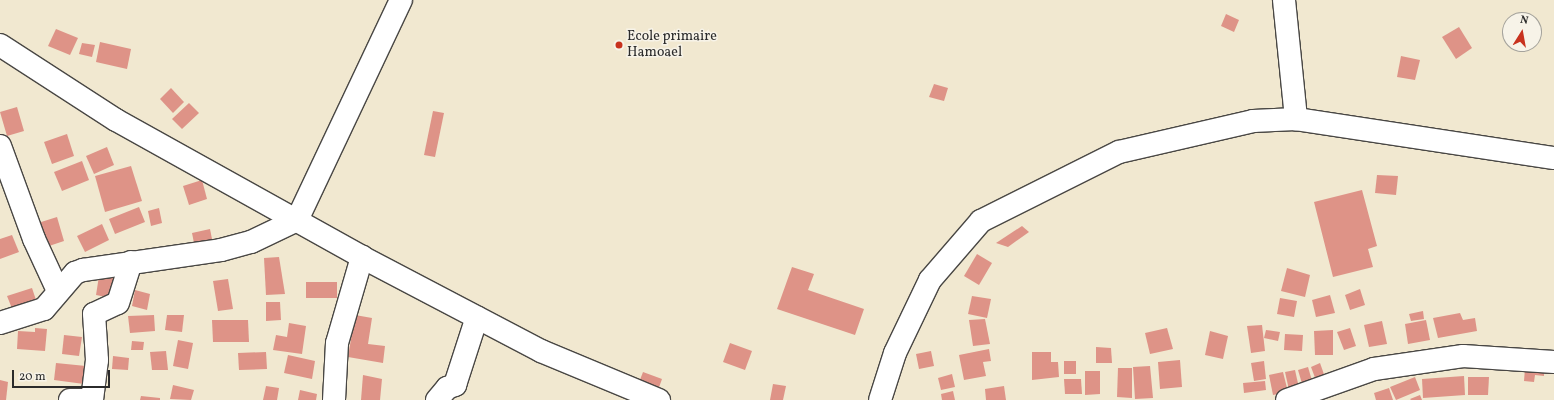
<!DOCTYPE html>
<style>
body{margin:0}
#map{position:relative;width:1554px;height:400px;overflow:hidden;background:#f1e8d0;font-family:Vollkorn,serif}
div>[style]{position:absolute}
.building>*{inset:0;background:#de9387}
.roads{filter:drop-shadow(1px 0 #494744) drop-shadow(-1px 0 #494744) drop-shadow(0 1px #494744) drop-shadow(0 -1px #494744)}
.minor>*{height:22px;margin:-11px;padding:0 11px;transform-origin:11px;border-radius:11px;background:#fff}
.dots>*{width:11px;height:11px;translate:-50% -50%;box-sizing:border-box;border:2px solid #f7f3e8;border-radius:50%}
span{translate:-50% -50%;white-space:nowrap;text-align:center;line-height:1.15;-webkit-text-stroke:3px #f7f3e8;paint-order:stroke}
.poi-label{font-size:14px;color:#2b2b2b}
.left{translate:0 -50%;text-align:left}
.north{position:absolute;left:1502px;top:12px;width:40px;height:40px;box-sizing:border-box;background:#f7f3e8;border:1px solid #a5a39c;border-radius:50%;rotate:11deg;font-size:11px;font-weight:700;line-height:16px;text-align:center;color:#2b2b2b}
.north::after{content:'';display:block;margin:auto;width:14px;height:18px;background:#c8321e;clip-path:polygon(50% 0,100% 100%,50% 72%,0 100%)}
.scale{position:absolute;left:12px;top:370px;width:98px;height:18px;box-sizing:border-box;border:2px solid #2b2b2b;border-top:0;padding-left:5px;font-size:12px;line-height:14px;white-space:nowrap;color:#2b2b2b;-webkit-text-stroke:3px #f7f3e8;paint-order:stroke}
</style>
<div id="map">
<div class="building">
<div style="clip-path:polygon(1226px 14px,1239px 20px,1234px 32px,1221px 26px)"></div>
<div style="clip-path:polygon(1459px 27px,1472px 48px,1456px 59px,1442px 37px)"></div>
<div style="clip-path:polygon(56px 29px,78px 38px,70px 55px,48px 46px)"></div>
<div style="clip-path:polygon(100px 42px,131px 49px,127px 69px,96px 62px)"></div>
<div style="clip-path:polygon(82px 43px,95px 45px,92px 57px,79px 54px)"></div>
<div style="clip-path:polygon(1401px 56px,1420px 60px,1415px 80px,1397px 77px)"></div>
<div style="clip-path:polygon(934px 84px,948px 88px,944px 101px,929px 97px)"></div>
<div style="clip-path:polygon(171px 88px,184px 102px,173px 113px,160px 99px)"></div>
<div style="clip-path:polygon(189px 103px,199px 113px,182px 129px,172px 119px)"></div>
<div style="clip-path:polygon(17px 107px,24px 131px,7px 136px,0 112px)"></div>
<div style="clip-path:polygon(433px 111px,444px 113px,435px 157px,424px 155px)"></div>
<div style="clip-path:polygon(67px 134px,74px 156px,52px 164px,44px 142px)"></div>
<div style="clip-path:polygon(107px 147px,114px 165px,94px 174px,86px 156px)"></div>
<div style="clip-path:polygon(82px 161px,89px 180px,62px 191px,54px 172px)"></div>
<div style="clip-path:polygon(131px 166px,142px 201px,105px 212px,95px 176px)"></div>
<div style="clip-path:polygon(1377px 175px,1398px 176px,1396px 195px,1375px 193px)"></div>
<div style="clip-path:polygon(202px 180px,207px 199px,189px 205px,183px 186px)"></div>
<div style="clip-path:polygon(1362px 190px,1377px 246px,1368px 249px,1373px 267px,1333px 277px,1314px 202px)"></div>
<div style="clip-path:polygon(139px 207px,145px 222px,115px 234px,109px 219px)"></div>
<div style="clip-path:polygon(159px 208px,162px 223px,151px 226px,148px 211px)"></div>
<div style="clip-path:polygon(57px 217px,64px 241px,46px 247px,38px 223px)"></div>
<div style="clip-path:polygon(102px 224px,109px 240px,85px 252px,77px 236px)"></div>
<div style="clip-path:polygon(1022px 226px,1029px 232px,1008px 247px,996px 243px)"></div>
<div style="clip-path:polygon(210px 229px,213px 244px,195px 248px,192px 233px)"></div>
<div style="clip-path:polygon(12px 235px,19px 252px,0 259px,0 239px)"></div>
<div style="clip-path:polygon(977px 254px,992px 263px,979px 285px,964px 276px)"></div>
<div style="clip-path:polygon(279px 257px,285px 294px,266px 295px,264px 258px)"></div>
<div style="clip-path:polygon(792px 267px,814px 274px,808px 290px,864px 309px,855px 335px,777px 309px)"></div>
<div style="clip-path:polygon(1287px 268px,1310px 275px,1305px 297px,1281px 291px)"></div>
<div style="clip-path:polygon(99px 276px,115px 278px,111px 298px,96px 295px)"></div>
<div style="clip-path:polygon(228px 279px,233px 309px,218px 311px,213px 281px)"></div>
<div style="clip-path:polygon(306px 282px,337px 282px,337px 298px,306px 298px)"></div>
<div style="clip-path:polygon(32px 288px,37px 303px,13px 311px,7px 296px)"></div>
<div style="clip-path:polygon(1360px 289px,1365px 305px,1350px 310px,1345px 295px)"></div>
<div style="clip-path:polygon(135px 290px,150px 294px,147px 310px,132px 306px)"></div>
<div style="clip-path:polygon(1330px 295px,1335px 313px,1316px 317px,1312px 300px)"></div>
<div style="clip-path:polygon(972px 296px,991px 299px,987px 318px,968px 314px)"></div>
<div style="clip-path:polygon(1280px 298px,1297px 301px,1294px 317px,1277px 314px)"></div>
<div style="clip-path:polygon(266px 302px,280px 302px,281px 320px,266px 321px)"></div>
<div style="clip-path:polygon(1423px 311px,1424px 319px,1411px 321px,1409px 314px)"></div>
<div style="clip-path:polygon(1460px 313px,1463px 320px,1475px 318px,1477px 331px,1438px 338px,1433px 318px)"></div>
<div style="clip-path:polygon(154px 315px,155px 331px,130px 333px,128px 316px)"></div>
<div style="clip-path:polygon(167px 315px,184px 315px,182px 332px,165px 330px)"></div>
<div style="clip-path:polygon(355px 315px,372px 318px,368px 344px,385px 346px,383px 363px,348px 357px)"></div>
<div style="clip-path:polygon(985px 319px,990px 344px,973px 346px,969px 320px)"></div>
<div style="clip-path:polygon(212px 320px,248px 320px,249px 342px,213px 342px)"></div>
<div style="clip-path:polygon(1426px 320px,1430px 340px,1408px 344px,1405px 324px)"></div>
<div style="clip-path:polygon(1382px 321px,1387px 344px,1369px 347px,1364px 325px)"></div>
<div style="clip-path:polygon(289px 323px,306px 326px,302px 354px,273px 350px,276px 335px,287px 337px)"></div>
<div style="clip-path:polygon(1262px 325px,1265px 351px,1251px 353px,1247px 326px)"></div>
<div style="clip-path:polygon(35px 328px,47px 329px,45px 351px,17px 349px,18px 331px,35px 332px)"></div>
<div style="clip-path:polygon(1167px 328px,1173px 349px,1150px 354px,1145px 333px)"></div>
<div style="clip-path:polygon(1350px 328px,1356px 346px,1344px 350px,1337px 332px)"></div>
<div style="clip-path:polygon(1266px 330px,1280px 332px,1278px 341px,1264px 338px)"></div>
<div style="clip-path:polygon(1333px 330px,1333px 355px,1315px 355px,1314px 331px)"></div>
<div style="clip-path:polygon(1210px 331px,1228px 336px,1223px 359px,1205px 355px)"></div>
<div style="clip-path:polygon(1285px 334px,1303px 335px,1302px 351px,1284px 350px)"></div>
<div style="clip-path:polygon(64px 335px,82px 337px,79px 356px,62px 354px)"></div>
<div style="clip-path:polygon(178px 340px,193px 343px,188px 369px,173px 366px)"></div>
<div style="clip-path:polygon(132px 341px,144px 342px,143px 350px,131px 350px)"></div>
<div style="clip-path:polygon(730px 343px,752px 351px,745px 370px,723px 362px)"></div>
<div style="clip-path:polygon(1096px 347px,1111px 348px,1112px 363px,1096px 363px)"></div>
<div style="clip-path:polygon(989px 349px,991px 361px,983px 362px,986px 376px,964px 380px,959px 355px)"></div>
<div style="clip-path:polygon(166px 351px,168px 370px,152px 370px,150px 352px)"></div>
<div style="clip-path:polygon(931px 351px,934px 366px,919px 369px,916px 354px)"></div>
<div style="clip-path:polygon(266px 352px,267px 369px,239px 370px,238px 353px)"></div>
<div style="clip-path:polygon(1032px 352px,1051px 352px,1051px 362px,1058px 362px,1059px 377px,1032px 380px)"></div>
<div style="clip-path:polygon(288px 355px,315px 361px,312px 379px,284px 373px)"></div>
<div style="clip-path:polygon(113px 356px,129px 358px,128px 370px,112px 369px)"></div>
<div style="clip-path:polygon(1180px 360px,1182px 387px,1160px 389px,1158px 362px)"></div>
<div style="clip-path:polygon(1064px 361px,1076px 361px,1076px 374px,1064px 374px)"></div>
<div style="clip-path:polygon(1264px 361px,1266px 379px,1254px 381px,1251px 363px)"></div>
<div style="clip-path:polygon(56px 363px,86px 366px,84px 384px,54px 380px)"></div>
<div style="clip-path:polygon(1320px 363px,1326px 380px,1317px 383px,1311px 367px)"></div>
<div style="clip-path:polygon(1150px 366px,1153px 398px,1135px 399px,1133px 367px)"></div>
<div style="clip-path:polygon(1308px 367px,1313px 384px,1303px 387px,1298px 370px)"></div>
<div style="clip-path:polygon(1118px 368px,1132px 368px,1132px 398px,1117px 397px)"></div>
<div style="clip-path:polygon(1525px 368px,1544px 370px,1544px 376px,1535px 375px,1534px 382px,1524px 381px)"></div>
<div style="clip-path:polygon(1295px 370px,1299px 388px,1289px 390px,1285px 372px)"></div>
<div style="clip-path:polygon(1085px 371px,1100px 371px,1100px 394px,1085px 395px)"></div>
<div style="clip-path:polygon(643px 372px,662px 379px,657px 393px,638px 385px)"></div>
<div style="clip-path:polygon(1283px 372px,1288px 392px,1273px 395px,1269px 375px)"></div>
<div style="clip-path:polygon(952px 374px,955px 387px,941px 390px,938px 378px)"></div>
<div style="clip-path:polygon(363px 375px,382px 379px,380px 400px,361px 400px)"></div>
<div style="clip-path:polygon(1464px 376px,1465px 395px,1423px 398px,1422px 379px)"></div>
<div style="clip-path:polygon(1415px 377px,1420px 390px,1396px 400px,1390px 387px)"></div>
<div style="clip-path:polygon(1468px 377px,1489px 377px,1488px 395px,1468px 395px)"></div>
<div style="clip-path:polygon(1064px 379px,1081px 379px,1082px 394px,1065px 394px)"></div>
<div style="clip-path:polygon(0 380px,8px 382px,6px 400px,0 400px)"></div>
<div style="clip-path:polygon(1265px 381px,1266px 390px,1244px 393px,1243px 383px)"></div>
<div style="clip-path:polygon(773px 384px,786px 386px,783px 400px,770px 400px)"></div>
<div style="clip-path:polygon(173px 385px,194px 390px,191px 400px,170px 399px)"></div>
<div style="clip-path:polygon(266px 386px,279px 388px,277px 400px,263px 400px)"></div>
<div style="clip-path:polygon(1004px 386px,1006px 400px,986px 400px,985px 389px)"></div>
<div style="clip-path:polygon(1389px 388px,1393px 400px,1376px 400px,1374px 393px)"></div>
<div style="clip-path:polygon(300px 390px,317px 394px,316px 400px,298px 400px)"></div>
<div style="clip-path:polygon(953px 391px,955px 400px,942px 400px,941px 394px)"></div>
<div style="clip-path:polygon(1420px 395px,1422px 400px,1411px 400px,1410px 399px)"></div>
<div style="clip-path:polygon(141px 396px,160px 398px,160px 400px,140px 400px)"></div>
</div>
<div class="roads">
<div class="minor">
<div style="left:1284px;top:0;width:120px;rotate:84.2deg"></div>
<div style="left:0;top:45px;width:138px;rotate:32.9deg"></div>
<div style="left:116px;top:120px;width:282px;rotate:29.1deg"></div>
<div style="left:362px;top:257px;width:202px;rotate:27.7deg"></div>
<div style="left:541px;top:351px;width:128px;rotate:22.6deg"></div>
<div style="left:0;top:146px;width:99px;rotate:69.9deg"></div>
<div style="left:34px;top:239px;width:57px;rotate:65.2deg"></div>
<div style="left:0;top:323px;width:46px;rotate:-17.7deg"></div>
<div style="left:44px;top:309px;width:48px;rotate:-49.3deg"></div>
<div style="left:75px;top:273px;width:9px;rotate:-21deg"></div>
<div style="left:83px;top:270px;width:139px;rotate:-8.2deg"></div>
<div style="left:221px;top:250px;width:31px;rotate:-15deg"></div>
<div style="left:251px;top:242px;width:51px;rotate:-25.6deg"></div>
<div style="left:297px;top:220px;width:243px;rotate:-64.7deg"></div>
<div style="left:70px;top:400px;width:19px"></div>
<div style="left:92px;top:400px;width:40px;rotate:-82.9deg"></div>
<div style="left:97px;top:360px;width:46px;rotate:-93.7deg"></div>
<div style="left:94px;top:314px;width:26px;rotate:-25deg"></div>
<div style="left:118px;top:303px;width:43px;rotate:-72.4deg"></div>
<div style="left:334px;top:400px;width:57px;rotate:-87deg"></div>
<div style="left:337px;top:343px;width:90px;rotate:-73.8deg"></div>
<div style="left:437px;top:400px;width:16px;rotate:-50deg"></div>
<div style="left:447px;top:388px;width:9px;rotate:-21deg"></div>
<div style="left:455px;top:385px;width:71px;rotate:-72.1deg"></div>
<div style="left:880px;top:400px;width:49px;rotate:-72.3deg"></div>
<div style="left:895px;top:353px;width:81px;rotate:-64.4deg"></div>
<div style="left:930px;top:280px;width:78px;rotate:-49.2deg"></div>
<div style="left:981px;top:221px;width:154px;rotate:-26.6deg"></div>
<div style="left:1119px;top:152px;width:138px;rotate:-13deg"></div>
<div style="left:1253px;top:121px;width:43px;rotate:-2.7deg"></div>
<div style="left:1296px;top:119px;width:261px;rotate:8.6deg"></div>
<div style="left:1287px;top:400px;width:92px;rotate:-19.6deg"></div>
<div style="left:1374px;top:369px;width:90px;rotate:-8.3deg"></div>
<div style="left:1463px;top:356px;width:91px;rotate:3.8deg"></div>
</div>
</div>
<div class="dots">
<div style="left:619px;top:45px;background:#c8321e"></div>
</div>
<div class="poi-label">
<span class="left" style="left:627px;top:45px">Ecole primaire<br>Hamoael</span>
</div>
<div class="north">N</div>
<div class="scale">20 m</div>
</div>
